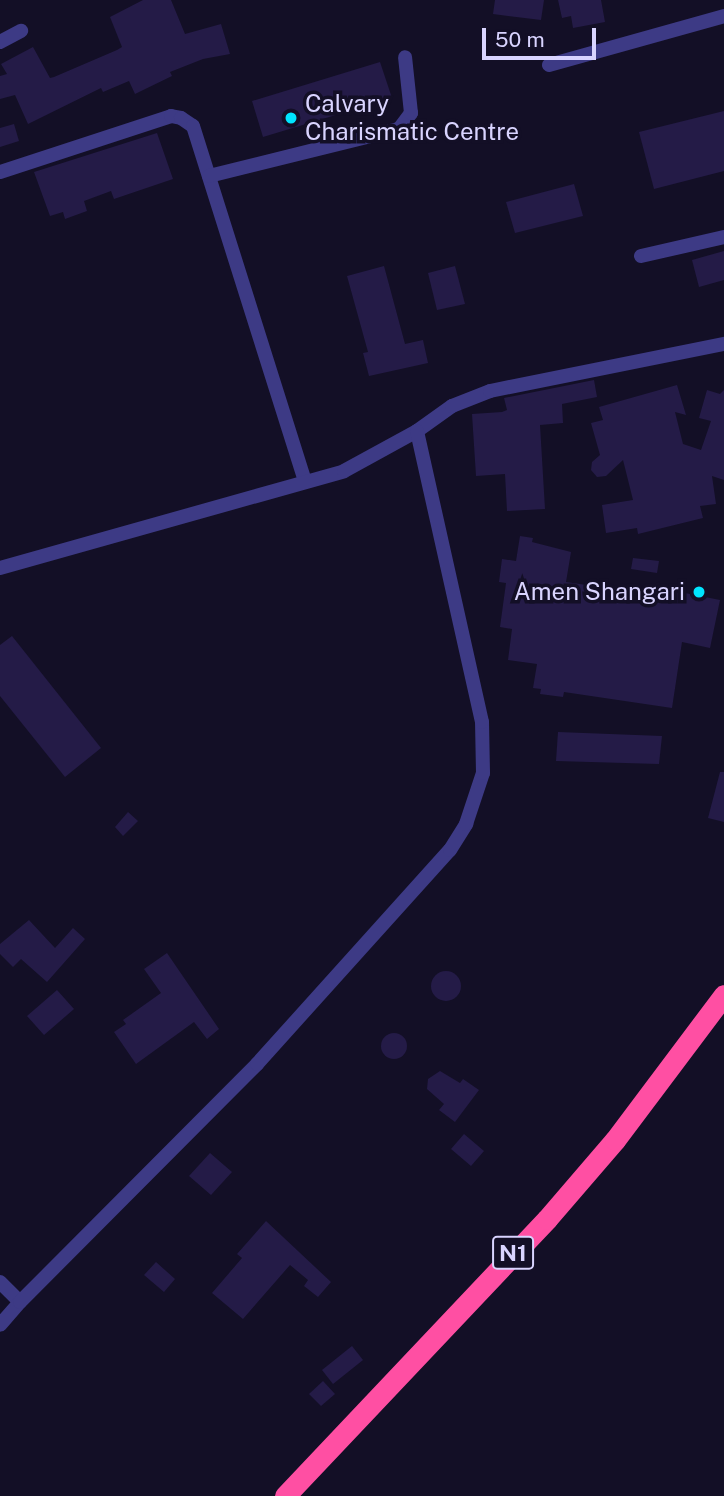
<!DOCTYPE html>
<style>
body{margin:0}
#map{position:relative;width:724px;height:1496px;overflow:hidden;background:#130f26;font-family:"Public Sans",sans-serif}
div>[style]{position:absolute}
.building>*{inset:0;background:#241b47}
.round{border-radius:50%}
.minor>*{height:14px;margin:-7px;padding:0 7px;transform-origin:7px;border-radius:7px;background:#3d3a85}
.highway>*{height:21px;margin:-10.5px;padding:0 10.5px;transform-origin:10.5px;border-radius:10.5px;background:#ff4fa3}
.dots>*{width:19px;height:19px;translate:-50% -50%;box-sizing:border-box;border:4px solid #130f26;border-radius:50%}
span{translate:-50% -50%;white-space:nowrap;text-align:center;line-height:1.15;-webkit-text-stroke:7px #130f26;paint-order:stroke}
.shield-label span{padding:2px 5px;background:#130f26;border:2px solid;border-radius:5px;-webkit-text-stroke-width:0}
.shield-label{font-size:23px;color:#d9d4ff;font-weight:700}
.poi-label{font-size:24px;color:#d9d4ff}
.left{translate:0 -50%;text-align:left}
.right{translate:-100% -50%;text-align:right}
.scale{position:absolute;left:482px;top:28px;width:114px;height:32px;box-sizing:border-box;border:4px solid #d9d4ff;border-top:0;padding-left:9px;font-size:21px;line-height:24px;white-space:nowrap;color:#d9d4ff;-webkit-text-stroke:5px #130f26;paint-order:stroke}
</style>
<div id="map">
<div class="building">
<div style="clip-path:polygon(143px 0,171px 0,185px 34px,221px 24px,230px 54px,203px 59px,170px 72px,172px 76px,135px 94px,129px 81px,103px 92px,101px 88px,28px 124px,15px 95px,0 99px,0 76px,7px 74px,1px 64px,33px 47px,50px 78px,54px 77px,117px 50px,122px 47px,110px 17px)"></div>
<div style="clip-path:polygon(495px 0,544px 0,541px 20px,493px 14px)"></div>
<div style="clip-path:polygon(558px 0,601px 0,605px 22px,573px 28px,571px 16px,562px 18px)"></div>
<div style="clip-path:polygon(380px 62px,392px 98px,263px 137px,252px 101px)"></div>
<div style="clip-path:polygon(724px 111px,724px 171px,654px 189px,639px 132px)"></div>
<div style="clip-path:polygon(14px 124px,19px 141px,0 147px,0 128px)"></div>
<div style="clip-path:polygon(157px 133px,173px 179px,114px 199px,111px 191px,84px 201px,87px 211px,65px 219px,63px 212px,50px 216px,34px 172px)"></div>
<div style="clip-path:polygon(574px 184px,583px 216px,515px 233px,506px 202px)"></div>
<div style="clip-path:polygon(724px 251px,724px 280px,699px 287px,692px 260px)"></div>
<div style="clip-path:polygon(384px 266px,405px 344px,423px 340px,428px 363px,369px 376px,363px 353px,368px 352px,347px 276px)"></div>
<div style="clip-path:polygon(455px 266px,465px 304px,437px 310px,428px 273px)"></div>
<div style="clip-path:polygon(594px 380px,597px 397px,562px 404px,563px 423px,540px 425px,545px 509px,507px 511px,505px 474px,476px 476px,472px 414px,502px 412px,507px 410px,504px 398px)"></div>
<div style="clip-path:polygon(677px 385px,686px 415px,675px 412px,683px 444px,701px 450px,711px 421px,699px 418px,707px 390px,720px 394px,724px 390px,724px 480px,712px 476px,716px 504px,700px 506px,703px 518px,638px 534px,637px 528px,606px 533px,602px 505px,633px 500px,623px 460px,606px 476px,597px 477px,591px 470px,592px 462px,600px 455px,591px 423px,603px 420px,599px 407px)"></div>
<div style="clip-path:polygon(520px 536px,533px 538px,532px 542px,571px 552px,566px 582px,593px 586px,592px 591px,638px 598px,638px 593px,664px 597px,665px 589px,720px 600px,710px 648px,682px 642px,672px 708px,564px 692px,563px 697px,540px 694px,541px 689px,533px 688px,537px 664px,508px 660px,512px 629px,500px 627px,506px 583px,499px 582px,502px 559px,516px 561px)"></div>
<div style="clip-path:polygon(633px 558px,659px 561px,657px 573px,631px 569px)"></div>
<div style="clip-path:polygon(12px 636px,101px 748px,65px 777px,0 696px,0 645px)"></div>
<div style="clip-path:polygon(558px 732px,662px 736px,659px 764px,556px 761px)"></div>
<div style="clip-path:polygon(720px 772px,724px 772px,724px 822px,708px 818px)"></div>
<div style="clip-path:polygon(128px 812px,138px 821px,123px 836px,115px 827px)"></div>
<div style="clip-path:polygon(29px 920px,55px 948px,73px 928px,85px 939px,47px 982px,21px 959px,13px 967px,0 954px,0 944px)"></div>
<div style="clip-path:polygon(167px 953px,219px 1029px,207px 1039px,194px 1022px,136px 1064px,114px 1032px,126px 1024px,123px 1020px,161px 993px,144px 969px)"></div>
<div class="round" style="left:431px;top:971px;width:30px;height:30px"></div>
<div style="clip-path:polygon(57px 990px,74px 1009px,44px 1035px,27px 1016px)"></div>
<div class="round" style="left:381px;top:1033px;width:26px;height:26px"></div>
<div style="clip-path:polygon(440px 1071px,460px 1083px,463px 1079px,479px 1090px,455px 1122px,439px 1110px,444px 1104px,427px 1089px,428px 1079px)"></div>
<div style="clip-path:polygon(464px 1134px,484px 1151px,471px 1166px,451px 1149px)"></div>
<div style="clip-path:polygon(210px 1153px,232px 1172px,211px 1195px,189px 1176px)"></div>
<div style="clip-path:polygon(266px 1221px,331px 1282px,318px 1297px,304px 1286px,308px 1280px,290px 1265px,243px 1319px,212px 1293px,242px 1258px,237px 1254px)"></div>
<div style="clip-path:polygon(156px 1262px,175px 1279px,164px 1292px,144px 1275px)"></div>
<div style="clip-path:polygon(352px 1346px,363px 1360px,333px 1384px,322px 1370px)"></div>
<div style="clip-path:polygon(323px 1381px,335px 1394px,321px 1406px,309px 1394px)"></div>
</div>
<div class="minor">
<div style="left:0;top:42px;width:24px;rotate:-28deg"></div>
<div style="left:549px;top:65px;width:182px;rotate:-15.6deg"></div>
<div style="left:0;top:172px;width:180px;rotate:-18.1deg"></div>
<div style="left:171px;top:116px;width:10px;rotate:11deg"></div>
<div style="left:181px;top:118px;width:14px;rotate:34deg"></div>
<div style="left:193px;top:126px;width:373px;rotate:72.5deg"></div>
<div style="left:209px;top:176px;width:196px;rotate:-13.9deg"></div>
<div style="left:399px;top:129px;width:20px;rotate:-53deg"></div>
<div style="left:411px;top:113px;width:56px;rotate:-96.1deg"></div>
<div style="left:641px;top:256px;width:85px;rotate:-12.9deg"></div>
<div style="left:0;top:568px;width:357px;rotate:-15.7deg"></div>
<div style="left:344px;top:471px;width:83px;rotate:-28.7deg"></div>
<div style="left:417px;top:431px;width:43px;rotate:-35.5deg"></div>
<div style="left:452px;top:406px;width:41px;rotate:-21.5deg"></div>
<div style="left:490px;top:391px;width:239px;rotate:-11.4deg"></div>
<div style="left:0;top:1282px;width:28px;rotate:45deg"></div>
<div style="left:20px;top:1302px;width:30px;rotate:131deg"></div>
<div style="left:20px;top:1302px;width:336px;rotate:-45.1deg"></div>
<div style="left:257px;top:1064px;width:288px;rotate:-48deg"></div>
<div style="left:450px;top:850px;width:31px;rotate:-58deg"></div>
<div style="left:466px;top:824px;width:54px;rotate:-71.6deg"></div>
<div style="left:483px;top:773px;width:51px;rotate:-91.1deg"></div>
<div style="left:482px;top:722px;width:298px;rotate:-102.6deg"></div>
</div>
<div class="highway">
<div style="left:285px;top:1496px;width:381px;rotate:-46.6deg"></div>
<div style="left:547px;top:1219px;width:104px;rotate:-49.3deg"></div>
<div style="left:615px;top:1140px;width:181px;rotate:-53.1deg"></div>
</div>
<div class="dots">
<div style="left:291px;top:118px;background:#00e5ff"></div>
<div style="left:699px;top:592px;background:#00e5ff"></div>
</div>
<div class="shield-label">
<span style="left:513px;top:1253px">N1</span>
</div>
<div class="poi-label">
<span class="left" style="left:305px;top:118px">Calvary<br>Charismatic Centre</span>
<span class="right" style="left:685px;top:592px">Amen Shangari</span>
</div>
<div class="scale">50 m</div>
</div>
